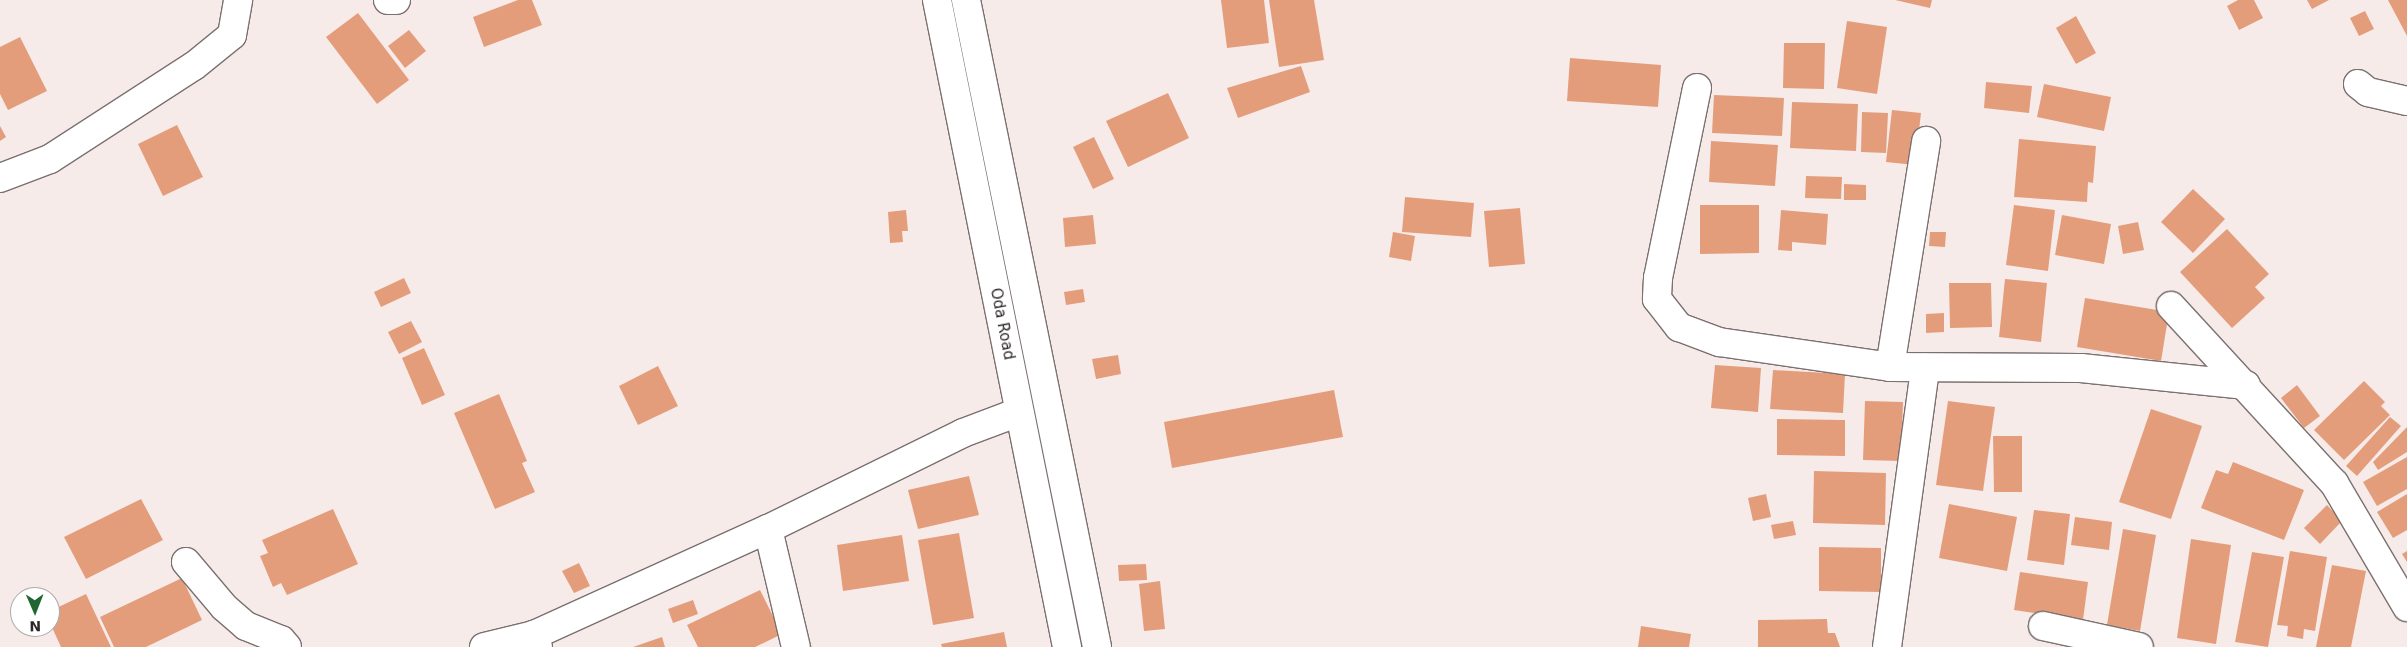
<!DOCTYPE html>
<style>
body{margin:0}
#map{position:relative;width:2407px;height:647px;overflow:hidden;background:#f7ebea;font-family:"DejaVu Sans",sans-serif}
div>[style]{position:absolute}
.building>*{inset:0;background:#e49d7b}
.roads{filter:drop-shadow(1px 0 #7b7070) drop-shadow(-1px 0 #7b7070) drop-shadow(0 1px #7b7070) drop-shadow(0 -1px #7b7070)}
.minor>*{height:28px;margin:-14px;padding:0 14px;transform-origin:14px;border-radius:14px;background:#fff}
.tertiary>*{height:28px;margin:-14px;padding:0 14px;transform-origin:14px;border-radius:14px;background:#fff}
span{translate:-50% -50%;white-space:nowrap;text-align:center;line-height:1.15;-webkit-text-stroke:4px #fff;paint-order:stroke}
.street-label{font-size:15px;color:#2d2828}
.north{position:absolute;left:10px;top:587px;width:50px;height:50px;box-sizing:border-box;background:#fff;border:1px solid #aba9a9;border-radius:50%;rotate:179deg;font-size:14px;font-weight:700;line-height:20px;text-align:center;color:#2d2828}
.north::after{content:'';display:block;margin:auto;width:18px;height:22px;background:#216632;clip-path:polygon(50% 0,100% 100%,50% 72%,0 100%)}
</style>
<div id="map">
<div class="building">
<div style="clip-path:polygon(518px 0,532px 0,542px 25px,484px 47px,473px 17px)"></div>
<div style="clip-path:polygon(1221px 0,1264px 0,1269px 43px,1227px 48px)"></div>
<div style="clip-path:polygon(1269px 0,1314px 0,1324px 60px,1279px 67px)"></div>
<div style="clip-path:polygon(1895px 0,1932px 0,1930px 8px)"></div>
<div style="clip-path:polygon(2238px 0,2254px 0,2263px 18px,2239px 30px,2227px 6px)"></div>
<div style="clip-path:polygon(2307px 0,2329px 0,2312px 9px)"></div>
<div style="clip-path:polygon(2388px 0,2407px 0,2407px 36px)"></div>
<div style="clip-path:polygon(2365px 11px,2374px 29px,2359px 36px,2350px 18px)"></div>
<div style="clip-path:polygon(358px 13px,409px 80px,377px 104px,326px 37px)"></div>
<div style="clip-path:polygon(2076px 16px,2096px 53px,2076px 64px,2056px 28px)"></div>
<div style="clip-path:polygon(1847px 21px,1887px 27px,1877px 94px,1837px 88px)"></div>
<div style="clip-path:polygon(409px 30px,426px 51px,405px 68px,388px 46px)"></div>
<div style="clip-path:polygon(20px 37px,47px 91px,8px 110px,0 94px,0 47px)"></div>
<div style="clip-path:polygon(1784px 43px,1825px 43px,1824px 89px,1783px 88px)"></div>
<div style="clip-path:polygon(1570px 58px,1661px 65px,1658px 107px,1567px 101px)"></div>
<div style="clip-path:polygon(1301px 66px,1310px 92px,1238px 118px,1227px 88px)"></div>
<div style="clip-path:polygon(1986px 82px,2032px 86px,2029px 113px,1984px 108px)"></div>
<div style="clip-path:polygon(2044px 84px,2111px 97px,2104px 131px,2037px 117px)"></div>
<div style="clip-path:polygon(1168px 93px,1189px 138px,1128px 167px,1106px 121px)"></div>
<div style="clip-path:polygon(1714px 95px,1784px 98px,1782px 136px,1712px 133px)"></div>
<div style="clip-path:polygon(1792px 102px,1858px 104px,1856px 151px,1790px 148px)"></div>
<div style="clip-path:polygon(1892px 110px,1921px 113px,1915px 165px,1886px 162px)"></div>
<div style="clip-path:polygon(1862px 112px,1888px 113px,1886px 153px,1861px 152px)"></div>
<div style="clip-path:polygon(177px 125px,203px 177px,163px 196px,138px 144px)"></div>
<div style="clip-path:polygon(0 126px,6px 137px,0 141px)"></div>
<div style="clip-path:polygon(1094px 137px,1114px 179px,1093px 189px,1073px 147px)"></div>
<div style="clip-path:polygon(2019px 139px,2096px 146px,2093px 183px,2088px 182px,2087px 202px,2014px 197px)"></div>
<div style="clip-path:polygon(1711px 141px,1778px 145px,1775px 186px,1709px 182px)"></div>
<div style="clip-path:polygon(1806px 176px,1842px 177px,1841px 199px,1805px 198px)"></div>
<div style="clip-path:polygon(1844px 184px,1866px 185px,1866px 200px,1844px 200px)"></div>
<div style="clip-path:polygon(2193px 189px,2225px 219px,2193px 253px,2161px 222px)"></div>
<div style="clip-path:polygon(1405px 197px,1474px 203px,1471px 237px,1402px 232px)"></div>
<div style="clip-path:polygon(1700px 205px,1759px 205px,1759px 253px,1700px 254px)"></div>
<div style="clip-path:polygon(2014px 205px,2055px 210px,2048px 271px,2006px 265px)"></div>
<div style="clip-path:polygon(1520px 208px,1525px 264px,1489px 267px,1484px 211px)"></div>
<div style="clip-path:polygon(906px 210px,908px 231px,902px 231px,903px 242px,890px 243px,888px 212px)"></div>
<div style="clip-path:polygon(1781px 210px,1828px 214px,1826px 245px,1792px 242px,1792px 251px,1778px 250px)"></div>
<div style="clip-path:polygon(1093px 215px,1096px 244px,1065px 247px,1063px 218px)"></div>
<div style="clip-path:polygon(2062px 215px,2111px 224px,2104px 264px,2055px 255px)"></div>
<div style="clip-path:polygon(2138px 222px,2144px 250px,2123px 254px,2118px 226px)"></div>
<div style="clip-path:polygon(2227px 229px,2269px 274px,2255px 287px,2265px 298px,2232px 328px,2180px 272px)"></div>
<div style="clip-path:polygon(1393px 232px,1415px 236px,1411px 261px,1389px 257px)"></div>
<div style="clip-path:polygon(1930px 232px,1946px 232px,1945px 247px,1929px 246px)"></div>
<div style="clip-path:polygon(404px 278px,411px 293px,381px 307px,374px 292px)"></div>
<div style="clip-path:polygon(2005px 279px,2047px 283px,2041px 342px,1999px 337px)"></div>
<div style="clip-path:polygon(1949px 283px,1991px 283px,1992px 327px,1950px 328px)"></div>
<div style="clip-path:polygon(1083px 289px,1085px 302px,1066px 305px,1064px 292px)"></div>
<div style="clip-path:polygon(2085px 298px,2169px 312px,2161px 361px,2077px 347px)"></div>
<div style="clip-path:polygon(1944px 313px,1944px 332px,1926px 333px,1926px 314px)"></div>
<div style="clip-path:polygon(411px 321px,422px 342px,399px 354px,388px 332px)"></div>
<div style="clip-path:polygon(424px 348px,445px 395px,422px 405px,402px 358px)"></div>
<div style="clip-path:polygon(1118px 355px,1121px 374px,1096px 379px,1092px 359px)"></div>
<div style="clip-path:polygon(1715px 365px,1761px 368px,1758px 412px,1711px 408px)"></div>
<div style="clip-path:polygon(658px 366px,678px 406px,638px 425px,619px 386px)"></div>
<div style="clip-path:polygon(1773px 370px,1845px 374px,1843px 413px,1770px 409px)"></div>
<div style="clip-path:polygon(2364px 381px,2385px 402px,2381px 406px,2390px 415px,2344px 460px,2314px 430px)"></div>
<div style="clip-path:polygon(2297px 385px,2320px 416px,2304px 428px,2281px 398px)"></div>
<div style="clip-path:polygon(1334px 390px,1343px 437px,1172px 468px,1164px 422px)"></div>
<div style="clip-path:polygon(499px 394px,527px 461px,522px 463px,535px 492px,495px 509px,454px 413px)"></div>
<div style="clip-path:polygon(1865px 401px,1903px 402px,1901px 461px,1863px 460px)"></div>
<div style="clip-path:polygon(1948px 401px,1995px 407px,1983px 491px,1936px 485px)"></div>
<div style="clip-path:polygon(2151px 409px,2202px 426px,2171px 519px,2119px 502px)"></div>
<div style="clip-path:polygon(2390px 417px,2401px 426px,2357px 476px,2346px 466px)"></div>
<div style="clip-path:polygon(1777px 419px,1845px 420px,1845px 456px,1777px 455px)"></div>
<div style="clip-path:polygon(2407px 427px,2407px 452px,2378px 470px,2373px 462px)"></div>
<div style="clip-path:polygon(1993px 436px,2022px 436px,2022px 492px,1994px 492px)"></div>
<div style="clip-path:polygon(2407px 457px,2407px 489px,2377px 506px,2363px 482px)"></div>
<div style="clip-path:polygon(2233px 462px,2304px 490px,2284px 540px,2201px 508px,2216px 470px,2228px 474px)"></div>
<div style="clip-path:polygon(1814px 471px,1886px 473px,1885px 525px,1813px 523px)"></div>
<div style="clip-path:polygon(969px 476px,979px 515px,918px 529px,908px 490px)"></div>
<div style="clip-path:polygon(1766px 494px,1771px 517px,1753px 521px,1748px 498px)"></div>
<div style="clip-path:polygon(2407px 494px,2407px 530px,2393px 538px,2377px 512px)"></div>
<div style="clip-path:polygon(141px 499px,163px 540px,86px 579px,64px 537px)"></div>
<div style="clip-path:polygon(1949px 504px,2017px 517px,2007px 571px,1939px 558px)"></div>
<div style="clip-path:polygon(2327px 505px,2342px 521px,2320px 544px,2304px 528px)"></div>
<div style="clip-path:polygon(333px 509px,358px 564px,287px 595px,281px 583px,273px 587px,260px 556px,268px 553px,262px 540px)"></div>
<div style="clip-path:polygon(2034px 510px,2070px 514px,2064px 565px,2027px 560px)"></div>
<div style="clip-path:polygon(2075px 517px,2112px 522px,2109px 550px,2071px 545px)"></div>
<div style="clip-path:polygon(1793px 521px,1796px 535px,1774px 539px,1771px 525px)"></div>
<div style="clip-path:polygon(2123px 529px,2156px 535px,2140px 631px,2107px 625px)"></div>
<div style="clip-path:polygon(959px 533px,974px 618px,933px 625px,918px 540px)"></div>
<div style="clip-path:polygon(902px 535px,909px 581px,843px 591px,837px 545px)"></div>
<div style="clip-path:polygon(2191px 539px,2231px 545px,2216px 644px,2177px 638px)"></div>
<div style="clip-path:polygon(1819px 547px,1881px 548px,1881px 592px,1819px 591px)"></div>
<div style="clip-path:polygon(2290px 551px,2327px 557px,2315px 631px,2304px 629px,2303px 639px,2287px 636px,2288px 626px,2277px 625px)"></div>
<div style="clip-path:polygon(2407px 551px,2407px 562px,2402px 554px)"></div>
<div style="clip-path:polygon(2252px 552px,2284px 557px,2268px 647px,2235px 642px)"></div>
<div style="clip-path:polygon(579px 563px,590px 586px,574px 593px,562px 571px)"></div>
<div style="clip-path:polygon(1146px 564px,1147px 580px,1119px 581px,1118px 565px)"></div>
<div style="clip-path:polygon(2332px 565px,2366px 571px,2351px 647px,2316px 647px)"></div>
<div style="clip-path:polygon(2020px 572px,2088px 582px,2083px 620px,2014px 610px)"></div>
<div style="clip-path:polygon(182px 578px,202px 620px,146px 647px,114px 647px,100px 617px)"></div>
<div style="clip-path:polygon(1160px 581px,1165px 629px,1144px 631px,1139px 584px)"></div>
<div style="clip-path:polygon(760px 590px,782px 634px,755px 647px,698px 647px,687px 625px)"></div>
<div style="clip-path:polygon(86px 594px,111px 647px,61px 647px,50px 623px,50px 611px)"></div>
<div style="clip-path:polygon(693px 600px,698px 614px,673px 623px,668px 609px)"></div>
<div style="clip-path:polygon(1827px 619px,1828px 633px,1835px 633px,1840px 647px,1758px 647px,1758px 620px)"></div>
<div style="clip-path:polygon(1641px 626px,1691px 634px,1689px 647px,1638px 647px)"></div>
<div style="clip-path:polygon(1004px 632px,1007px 647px,942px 647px,941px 644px)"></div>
<div style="clip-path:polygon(662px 637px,665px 647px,633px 647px)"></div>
</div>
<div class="roads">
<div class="minor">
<div style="left:388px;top:0;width:8px"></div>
<div style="left:2358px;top:84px;width:13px;rotate:39deg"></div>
<div style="left:2368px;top:92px;width:40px;rotate:13deg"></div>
<div style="left:1697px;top:88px;width:194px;rotate:101.6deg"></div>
<div style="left:1658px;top:278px;width:21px;rotate:93deg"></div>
<div style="left:1657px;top:299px;width:36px;rotate:52deg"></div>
<div style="left:1679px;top:327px;width:43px;rotate:20.6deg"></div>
<div style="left:1719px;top:342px;width:173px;rotate:8.3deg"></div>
<div style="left:1890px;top:367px;width:191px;rotate:0.3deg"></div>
<div style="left:2081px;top:368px;width:166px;rotate:5.9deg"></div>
<div style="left:0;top:178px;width:53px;rotate:-20.8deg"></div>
<div style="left:50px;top:159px;width:171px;rotate:-32.9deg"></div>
<div style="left:194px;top:66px;width:49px;rotate:-39.2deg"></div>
<div style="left:232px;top:35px;width:36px;rotate:-80deg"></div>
<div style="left:2171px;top:306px;width:241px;rotate:47.4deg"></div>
<div style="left:2334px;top:483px;width:144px;rotate:59.5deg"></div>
<div style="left:1890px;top:367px;width:229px;rotate:-80.9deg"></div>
<div style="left:768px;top:529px;width:121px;rotate:76.7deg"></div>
<div style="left:186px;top:562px;width:59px;rotate:49.8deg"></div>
<div style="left:224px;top:607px;width:29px;rotate:41deg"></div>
<div style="left:246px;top:626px;width:38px;rotate:22deg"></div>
<div style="left:281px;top:640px;width:9px;rotate:49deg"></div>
<div style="left:2043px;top:626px;width:98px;rotate:12.3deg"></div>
<div style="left:484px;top:647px;width:51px;rotate:-13.5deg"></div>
<div style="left:538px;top:647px;width:13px;rotate:-108deg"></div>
<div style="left:534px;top:635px;width:257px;rotate:-24.4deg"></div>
<div style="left:768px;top:529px;width:217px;rotate:-26.2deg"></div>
<div style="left:963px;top:433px;width:60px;rotate:-20.6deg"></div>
<div style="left:1887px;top:647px;width:282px;rotate:-82.2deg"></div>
</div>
<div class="tertiary">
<div style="left:937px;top:0;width:660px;rotate:78.64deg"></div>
<div style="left:966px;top:0;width:660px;rotate:78.55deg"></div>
</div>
</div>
<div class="street-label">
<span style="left:1002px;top:324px;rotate:79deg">Oda Road</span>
</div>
<div class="north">N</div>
</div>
